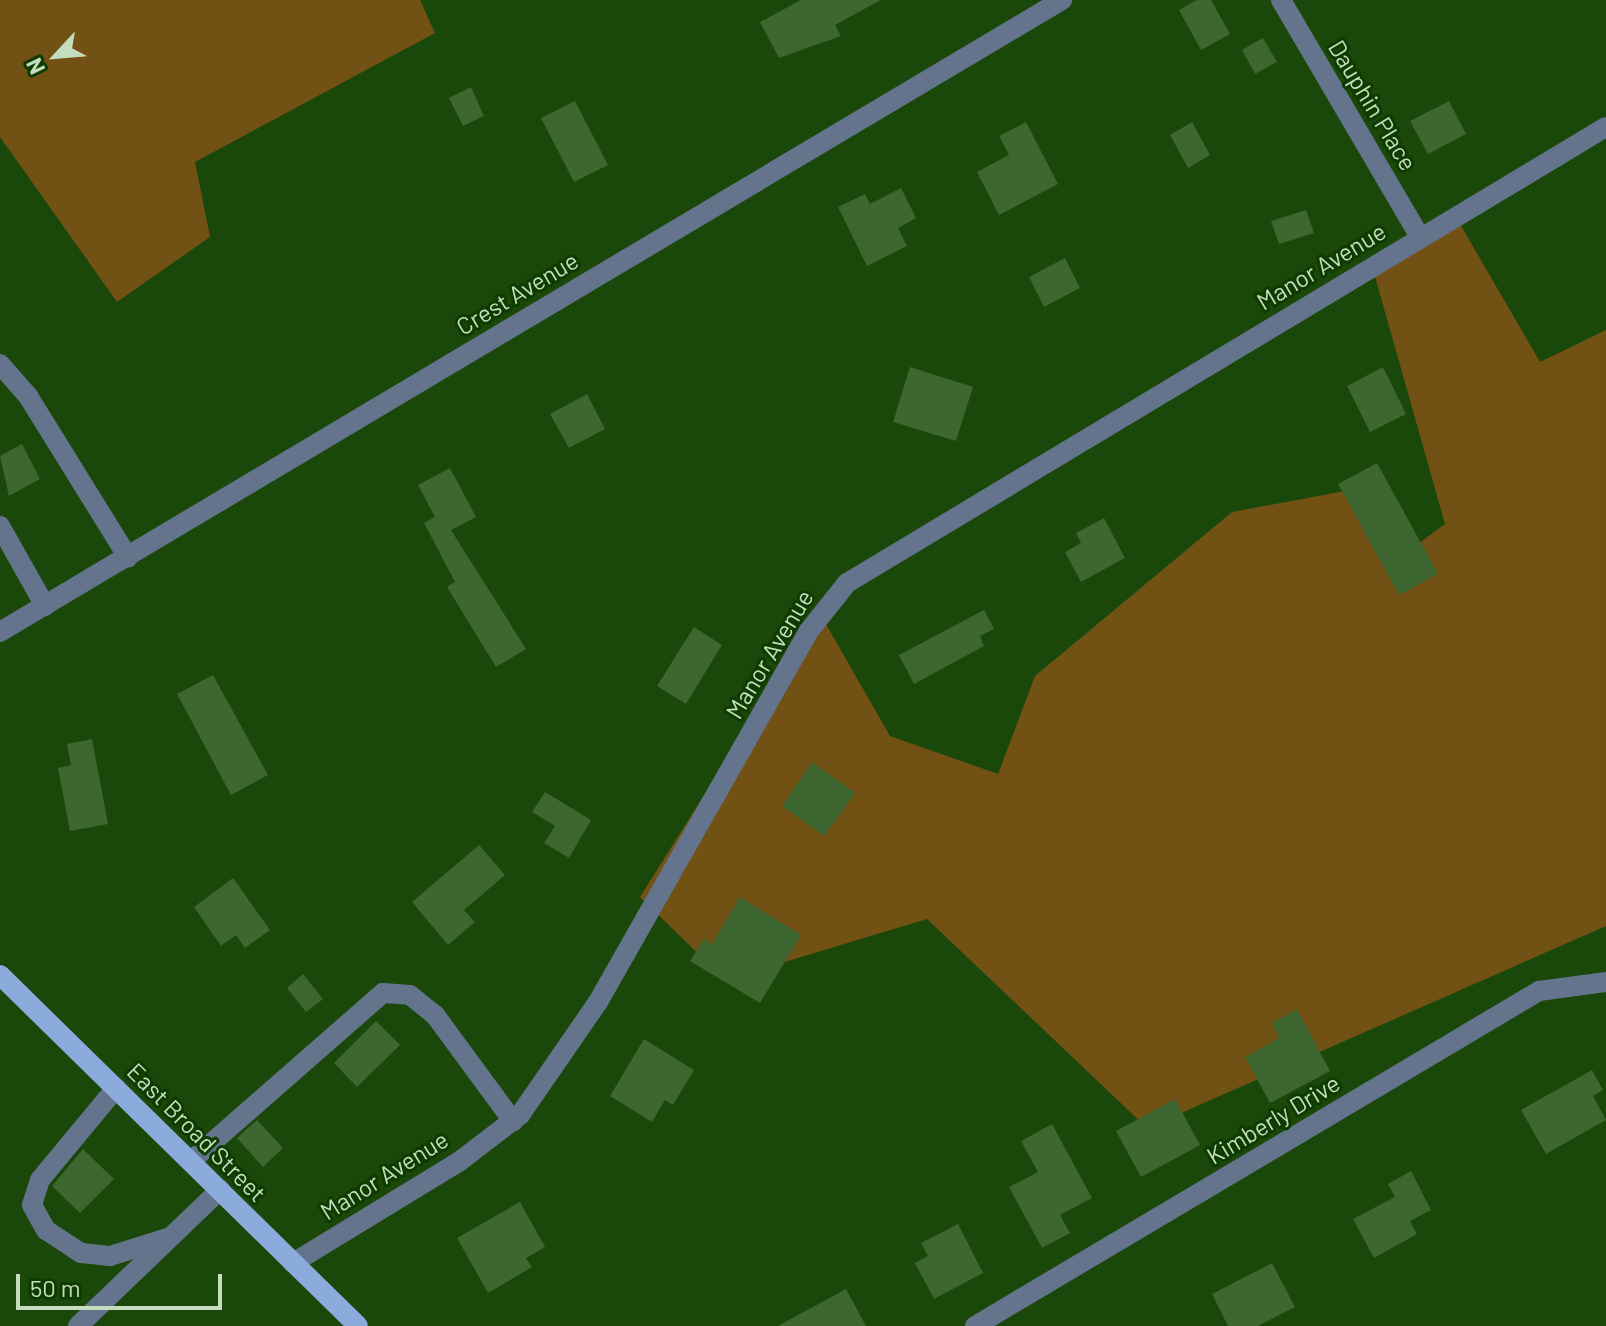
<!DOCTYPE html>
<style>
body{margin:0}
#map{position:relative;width:1606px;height:1326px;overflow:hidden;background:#1a470a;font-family:Barlow,sans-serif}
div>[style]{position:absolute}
.green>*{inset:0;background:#725114}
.building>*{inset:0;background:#3d6631}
.minor>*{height:20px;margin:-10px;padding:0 10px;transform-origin:10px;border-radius:10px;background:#64748c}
.major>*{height:20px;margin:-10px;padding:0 10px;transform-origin:10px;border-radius:10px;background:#8babdc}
span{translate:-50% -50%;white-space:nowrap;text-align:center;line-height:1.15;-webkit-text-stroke:6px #0e3c00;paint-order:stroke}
.street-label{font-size:24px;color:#c4ddbe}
.north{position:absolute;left:16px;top:16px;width:80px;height:80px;-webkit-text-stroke:6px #0e3c00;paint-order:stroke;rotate:244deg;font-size:22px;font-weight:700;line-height:32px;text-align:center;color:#c4ddbe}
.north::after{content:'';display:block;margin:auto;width:28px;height:36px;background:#c4ddbe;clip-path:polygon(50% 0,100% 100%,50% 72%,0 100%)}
.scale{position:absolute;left:16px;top:1274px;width:206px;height:36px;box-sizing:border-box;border:4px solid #c4ddbe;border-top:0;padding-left:10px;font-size:24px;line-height:28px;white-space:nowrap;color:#c4ddbe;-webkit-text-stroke:6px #0e3c00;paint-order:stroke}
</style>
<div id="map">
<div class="green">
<div style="clip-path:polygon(0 0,420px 0,435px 33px,195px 162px,210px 237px,117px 302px,0 137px)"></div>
<div style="clip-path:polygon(1456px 217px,1540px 362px,1606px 330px,1606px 926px,1147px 1128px,927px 919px,725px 980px,640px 897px,819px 612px,890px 736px,998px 774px,1035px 676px,1232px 512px,1372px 486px,1414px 547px,1445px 524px,1372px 266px)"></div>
</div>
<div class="building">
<div style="clip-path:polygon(801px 0,881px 0,835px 25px,841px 36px,779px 58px,760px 22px)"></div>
<div style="clip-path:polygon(1197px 0,1211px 0,1230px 34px,1201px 50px,1179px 10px)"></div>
<div style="clip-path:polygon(1263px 38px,1277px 62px,1255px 74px,1242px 50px)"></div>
<div style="clip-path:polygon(471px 87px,484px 116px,463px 126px,449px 98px)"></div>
<div style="clip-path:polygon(575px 101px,608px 165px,574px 182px,541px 118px)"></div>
<div style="clip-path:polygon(1449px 101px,1466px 134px,1428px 154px,1410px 121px)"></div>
<div style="clip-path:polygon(1026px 122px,1058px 184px,999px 215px,977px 172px,1009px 155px,999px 136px)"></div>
<div style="clip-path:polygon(1192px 122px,1210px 155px,1188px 168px,1170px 135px)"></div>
<div style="clip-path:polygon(901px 188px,916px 218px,898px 228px,907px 246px,867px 266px,838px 207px,865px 194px,870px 204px)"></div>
<div style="clip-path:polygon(1306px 210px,1314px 233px,1279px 244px,1271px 221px)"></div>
<div style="clip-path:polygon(1065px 258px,1080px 288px,1044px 307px,1029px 277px)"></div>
<div style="clip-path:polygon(910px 367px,973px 387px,956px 441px,893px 422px)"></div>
<div style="clip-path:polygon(1383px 367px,1406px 414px,1370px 432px,1347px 386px)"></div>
<div style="clip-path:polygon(587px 394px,605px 429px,569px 448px,550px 414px)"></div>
<div style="clip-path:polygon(22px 444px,40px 479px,9px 496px,0 456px)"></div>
<div style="clip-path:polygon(1377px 463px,1438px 574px,1399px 595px,1338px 484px)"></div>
<div style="clip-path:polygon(450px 468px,476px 517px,451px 530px,526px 649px,496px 667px,447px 587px,455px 582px,424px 523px,435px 517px,418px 485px)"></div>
<div style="clip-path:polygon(1104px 518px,1125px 558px,1081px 582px,1065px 552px,1081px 543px,1076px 533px)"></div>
<div style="clip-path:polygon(984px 610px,994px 629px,980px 636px,984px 646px,914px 684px,899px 655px)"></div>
<div style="clip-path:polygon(694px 627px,722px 645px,686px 704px,657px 686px)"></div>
<div style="clip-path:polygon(213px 675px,268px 775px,231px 795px,177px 694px)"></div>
<div style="clip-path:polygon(92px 739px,108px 824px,70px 831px,58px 768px,71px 765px,67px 744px)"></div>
<div style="clip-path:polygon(812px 762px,855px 793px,824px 836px,782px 806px)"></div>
<div style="clip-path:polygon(545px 792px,591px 820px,569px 858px,544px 843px,555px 826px,532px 812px)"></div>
<div style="clip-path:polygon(479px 845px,505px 875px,464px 910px,475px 922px,448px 945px,412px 902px)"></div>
<div style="clip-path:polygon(233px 878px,270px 930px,245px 948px,236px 935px,221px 946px,194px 907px)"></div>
<div style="clip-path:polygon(740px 897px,801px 935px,760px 1003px,690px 961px,704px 939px,712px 944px)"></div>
<div style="clip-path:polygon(303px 974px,323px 999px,306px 1012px,287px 988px)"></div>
<div style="clip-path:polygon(1297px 1009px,1330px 1071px,1270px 1103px,1245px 1057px,1279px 1038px,1272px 1023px)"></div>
<div style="clip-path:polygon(376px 1021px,400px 1045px,357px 1087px,334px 1063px)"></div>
<div style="clip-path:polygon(644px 1039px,694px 1070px,673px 1105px,665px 1100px,652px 1122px,610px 1096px)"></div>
<div style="clip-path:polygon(1592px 1070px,1603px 1090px,1593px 1096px,1606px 1120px,1546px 1154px,1521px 1110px)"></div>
<div style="clip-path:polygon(1175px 1099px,1200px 1145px,1141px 1177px,1116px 1131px)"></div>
<div style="clip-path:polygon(257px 1120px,283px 1148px,263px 1167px,237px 1138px)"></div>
<div style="clip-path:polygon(1052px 1124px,1092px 1198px,1060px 1215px,1070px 1233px,1042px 1248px,1009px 1187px,1038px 1172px,1021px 1141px)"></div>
<div style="clip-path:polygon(83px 1149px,114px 1179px,80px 1213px,52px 1186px)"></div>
<div style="clip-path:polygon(1411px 1171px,1431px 1210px,1410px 1221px,1417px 1234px,1374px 1258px,1353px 1219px,1395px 1197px,1388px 1184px)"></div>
<div style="clip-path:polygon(520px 1202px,545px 1247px,526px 1258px,532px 1267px,488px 1293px,457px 1238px)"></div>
<div style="clip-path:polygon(958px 1224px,983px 1273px,934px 1299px,915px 1263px,928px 1256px,921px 1243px)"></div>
<div style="clip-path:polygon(1272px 1263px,1295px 1307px,1258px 1326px,1228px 1326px,1212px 1294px)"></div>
<div style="clip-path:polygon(846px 1289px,866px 1326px,778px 1326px)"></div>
</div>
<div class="minor">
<div style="left:1281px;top:0;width:275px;rotate:59.6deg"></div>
<div style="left:0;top:364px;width:43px;rotate:48.8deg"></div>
<div style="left:28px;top:396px;width:190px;rotate:58.2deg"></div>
<div style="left:0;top:526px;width:92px;rotate:60.6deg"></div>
<div style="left:0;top:632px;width:1236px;rotate:-30.76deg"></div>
<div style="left:116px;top:1088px;width:119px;rotate:129.6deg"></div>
<div style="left:40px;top:1180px;width:26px;rotate:108deg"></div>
<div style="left:32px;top:1205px;width:29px;rotate:61deg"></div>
<div style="left:46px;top:1230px;width:42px;rotate:33.3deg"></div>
<div style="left:81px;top:1253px;width:29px;rotate:6deg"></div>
<div style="left:110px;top:1256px;width:60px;rotate:-17.5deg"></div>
<div style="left:191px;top:1161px;width:255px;rotate:-41.2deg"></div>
<div style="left:383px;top:993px;width:27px;rotate:4deg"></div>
<div style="left:410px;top:995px;width:32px;rotate:39deg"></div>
<div style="left:435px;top:1015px;width:132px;rotate:53.7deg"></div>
<div style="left:293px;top:1263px;width:196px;rotate:-31.4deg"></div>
<div style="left:460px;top:1161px;width:76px;rotate:-37.5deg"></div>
<div style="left:520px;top:1115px;width:137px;rotate:-55.4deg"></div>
<div style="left:598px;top:1002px;width:425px;rotate:-60.4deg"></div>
<div style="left:808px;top:632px;width:63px;rotate:-51.5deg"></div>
<div style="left:847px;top:583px;width:885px;rotate:-31deg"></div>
<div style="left:78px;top:1326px;width:197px;rotate:-43.8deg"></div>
<div style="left:975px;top:1326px;width:656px;rotate:-30.71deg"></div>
<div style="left:1539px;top:991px;width:68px;rotate:-7.7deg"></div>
</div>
<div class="major">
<div style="left:0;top:975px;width:501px;rotate:44.43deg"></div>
</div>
<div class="street-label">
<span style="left:1373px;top:105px;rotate:59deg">Dauphin Place</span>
<span style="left:1321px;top:266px;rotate:-31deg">Manor Avenue</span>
<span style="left:517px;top:293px;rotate:-31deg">Crest Avenue</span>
<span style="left:769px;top:654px;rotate:-59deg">Manor Avenue</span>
<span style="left:1273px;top:1119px;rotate:-31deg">Kimberly Drive</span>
<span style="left:197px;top:1132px;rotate:45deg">East Broad Street</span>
<span style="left:384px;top:1175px;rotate:-32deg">Manor Avenue</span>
</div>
<div class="north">N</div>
<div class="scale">50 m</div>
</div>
